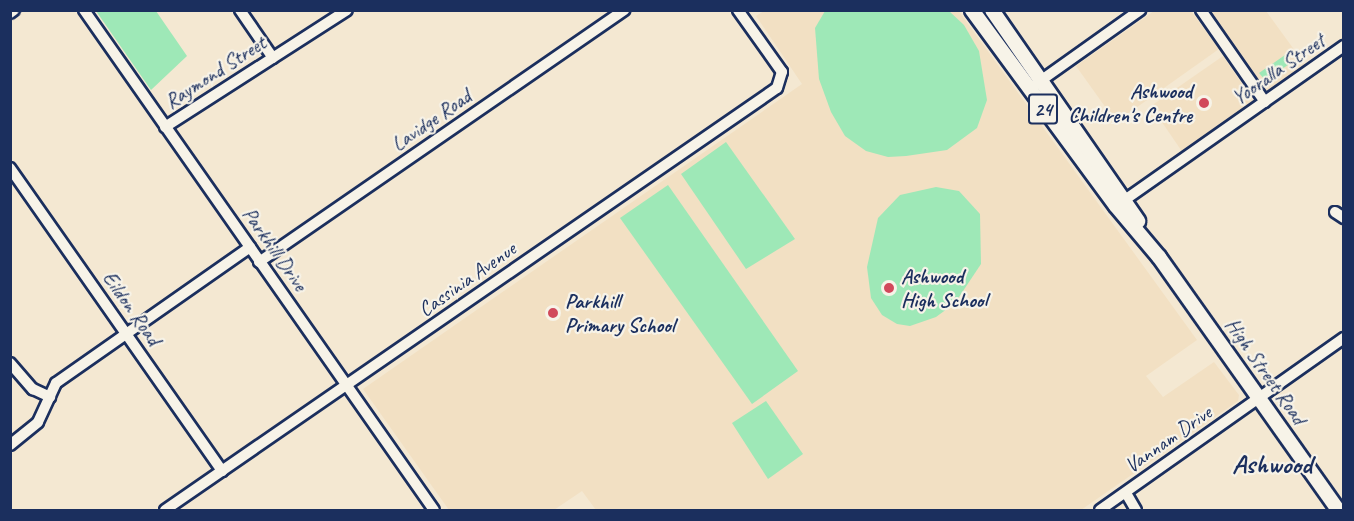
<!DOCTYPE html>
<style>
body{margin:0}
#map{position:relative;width:1354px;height:521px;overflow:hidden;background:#f4e8d2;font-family:Caveat,sans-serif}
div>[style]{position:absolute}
.built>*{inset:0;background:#f2e0c3}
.green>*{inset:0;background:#9ee8b7}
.roads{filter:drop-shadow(2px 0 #1b2f5e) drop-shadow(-2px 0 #1b2f5e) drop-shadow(0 2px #1b2f5e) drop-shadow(0 -2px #1b2f5e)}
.minor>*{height:10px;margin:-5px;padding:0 5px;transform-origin:5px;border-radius:5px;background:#f7f3e8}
.major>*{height:14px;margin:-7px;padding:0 7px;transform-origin:7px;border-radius:7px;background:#f7f3e8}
.dots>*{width:16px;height:16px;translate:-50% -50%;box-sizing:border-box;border:3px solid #f7f3e8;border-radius:50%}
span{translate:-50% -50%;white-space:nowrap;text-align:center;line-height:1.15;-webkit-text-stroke:4.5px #f7f3e8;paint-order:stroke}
.shield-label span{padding:2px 4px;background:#f7f3e8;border:2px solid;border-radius:4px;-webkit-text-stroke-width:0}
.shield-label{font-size:20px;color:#1b2f5e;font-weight:700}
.street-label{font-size:21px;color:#1b2f5e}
.poi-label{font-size:21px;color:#1b2f5e;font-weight:700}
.right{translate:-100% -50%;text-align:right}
.left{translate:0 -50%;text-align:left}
.district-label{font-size:27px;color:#1b2f5e;font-weight:700}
.frame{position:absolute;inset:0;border:12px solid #1b2f5e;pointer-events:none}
</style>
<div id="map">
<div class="built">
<div style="clip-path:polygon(958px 10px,1197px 340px,1146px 376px,1163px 397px,1214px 362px,1239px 395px,1238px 401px,1081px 510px,596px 510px,582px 491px,554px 510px,449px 510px,363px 389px,802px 84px,756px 16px,764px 11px)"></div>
<div style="clip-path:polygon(1154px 11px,1191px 11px,1219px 49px,1116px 122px,1076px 66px)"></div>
<div style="clip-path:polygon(1210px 11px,1266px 11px,1306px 66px,1267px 93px)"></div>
<div style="clip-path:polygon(1223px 56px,1253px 100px,1251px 106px,1183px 153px,1151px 106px)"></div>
</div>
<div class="green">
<div style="clip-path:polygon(96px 11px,156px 11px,187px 56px,151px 90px)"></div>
<div style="clip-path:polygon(825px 11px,949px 11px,964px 25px,979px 51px,987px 100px,977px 128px,947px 150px,906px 156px,888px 157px,866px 151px,845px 136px,831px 112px,819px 79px,815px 28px)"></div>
<div style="clip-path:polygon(1285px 55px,1291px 63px,1265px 80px,1259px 73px)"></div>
<div style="clip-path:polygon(726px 142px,795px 239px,746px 269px,681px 174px)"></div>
<div style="clip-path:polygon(668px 185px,798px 371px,752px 404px,620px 218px)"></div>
<div style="clip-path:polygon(936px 187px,959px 191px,980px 214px,981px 264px,955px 303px,936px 317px,910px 326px,897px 324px,882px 315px,871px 298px,867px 267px,878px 218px,900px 195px)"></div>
<div style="clip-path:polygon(766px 401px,803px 454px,768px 479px,732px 423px)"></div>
</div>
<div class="roads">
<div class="minor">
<div style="left:84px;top:10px;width:610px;rotate:55.01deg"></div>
<div style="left:240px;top:10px;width:58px;rotate:55.5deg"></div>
<div style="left:1201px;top:10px;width:112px;rotate:55.2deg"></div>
<div style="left:10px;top:13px;width:5px;rotate:-37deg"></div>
<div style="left:1036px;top:84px;width:128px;rotate:-35.4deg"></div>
<div style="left:165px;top:127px;width:216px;rotate:-32.7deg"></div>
<div style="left:10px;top:168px;width:370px;rotate:55deg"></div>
<div style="left:1119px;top:204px;width:275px;rotate:-35.1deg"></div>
<div style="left:1335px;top:212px;width:11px;rotate:34deg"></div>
<div style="left:259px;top:262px;width:444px;rotate:-34.6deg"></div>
<div style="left:10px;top:363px;width:35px;rotate:49deg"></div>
<div style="left:33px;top:389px;width:19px;rotate:25deg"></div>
<div style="left:10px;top:445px;width:36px;rotate:-39deg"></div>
<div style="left:38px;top:422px;width:43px;rotate:-65.2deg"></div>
<div style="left:56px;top:383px;width:237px;rotate:-35deg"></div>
<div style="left:1126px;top:493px;width:20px;rotate:60deg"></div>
<div style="left:165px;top:510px;width:743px;rotate:-34.59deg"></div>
<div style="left:777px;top:88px;width:17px;rotate:-73deg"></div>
<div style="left:782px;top:72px;width:76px;rotate:-125.4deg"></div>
<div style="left:1100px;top:510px;width:299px;rotate:-35.2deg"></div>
</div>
<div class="major">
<div style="left:972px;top:10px;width:243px;rotate:53.7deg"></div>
<div style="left:1116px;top:206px;width:67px;rotate:49.9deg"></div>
<div style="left:1159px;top:257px;width:310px;rotate:54.7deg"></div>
<div style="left:992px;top:10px;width:257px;rotate:55.3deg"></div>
</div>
</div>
<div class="dots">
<div style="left:1204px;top:103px;background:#d1495b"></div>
<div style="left:889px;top:288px;background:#d1495b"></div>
<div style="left:553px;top:313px;background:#d1495b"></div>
</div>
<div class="shield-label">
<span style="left:1043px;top:109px">24</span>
</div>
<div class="street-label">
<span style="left:1278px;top:69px;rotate:-35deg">Yooralla Street</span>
<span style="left:215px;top:72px;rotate:-33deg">Raymond Street</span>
<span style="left:431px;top:120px;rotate:-35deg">Lavidge Road</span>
<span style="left:275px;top:249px;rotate:55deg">Parkhill Drive</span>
<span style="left:467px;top:279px;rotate:-35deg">Cassinia Avenue</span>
<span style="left:132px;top:308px;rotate:55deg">Eildon Road</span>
<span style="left:1266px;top:371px;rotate:55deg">High Street Road</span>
<span style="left:1168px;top:439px;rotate:-35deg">Vannam Drive</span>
</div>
<div class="poi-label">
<span class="right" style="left:1192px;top:103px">Ashwood<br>Children's Centre</span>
<span class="left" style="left:901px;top:288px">Ashwood<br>High School</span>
<span class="left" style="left:565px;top:313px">Parkhill<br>Primary School</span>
</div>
<div class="district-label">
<span style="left:1272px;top:465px">Ashwood</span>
</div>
<div class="frame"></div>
</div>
